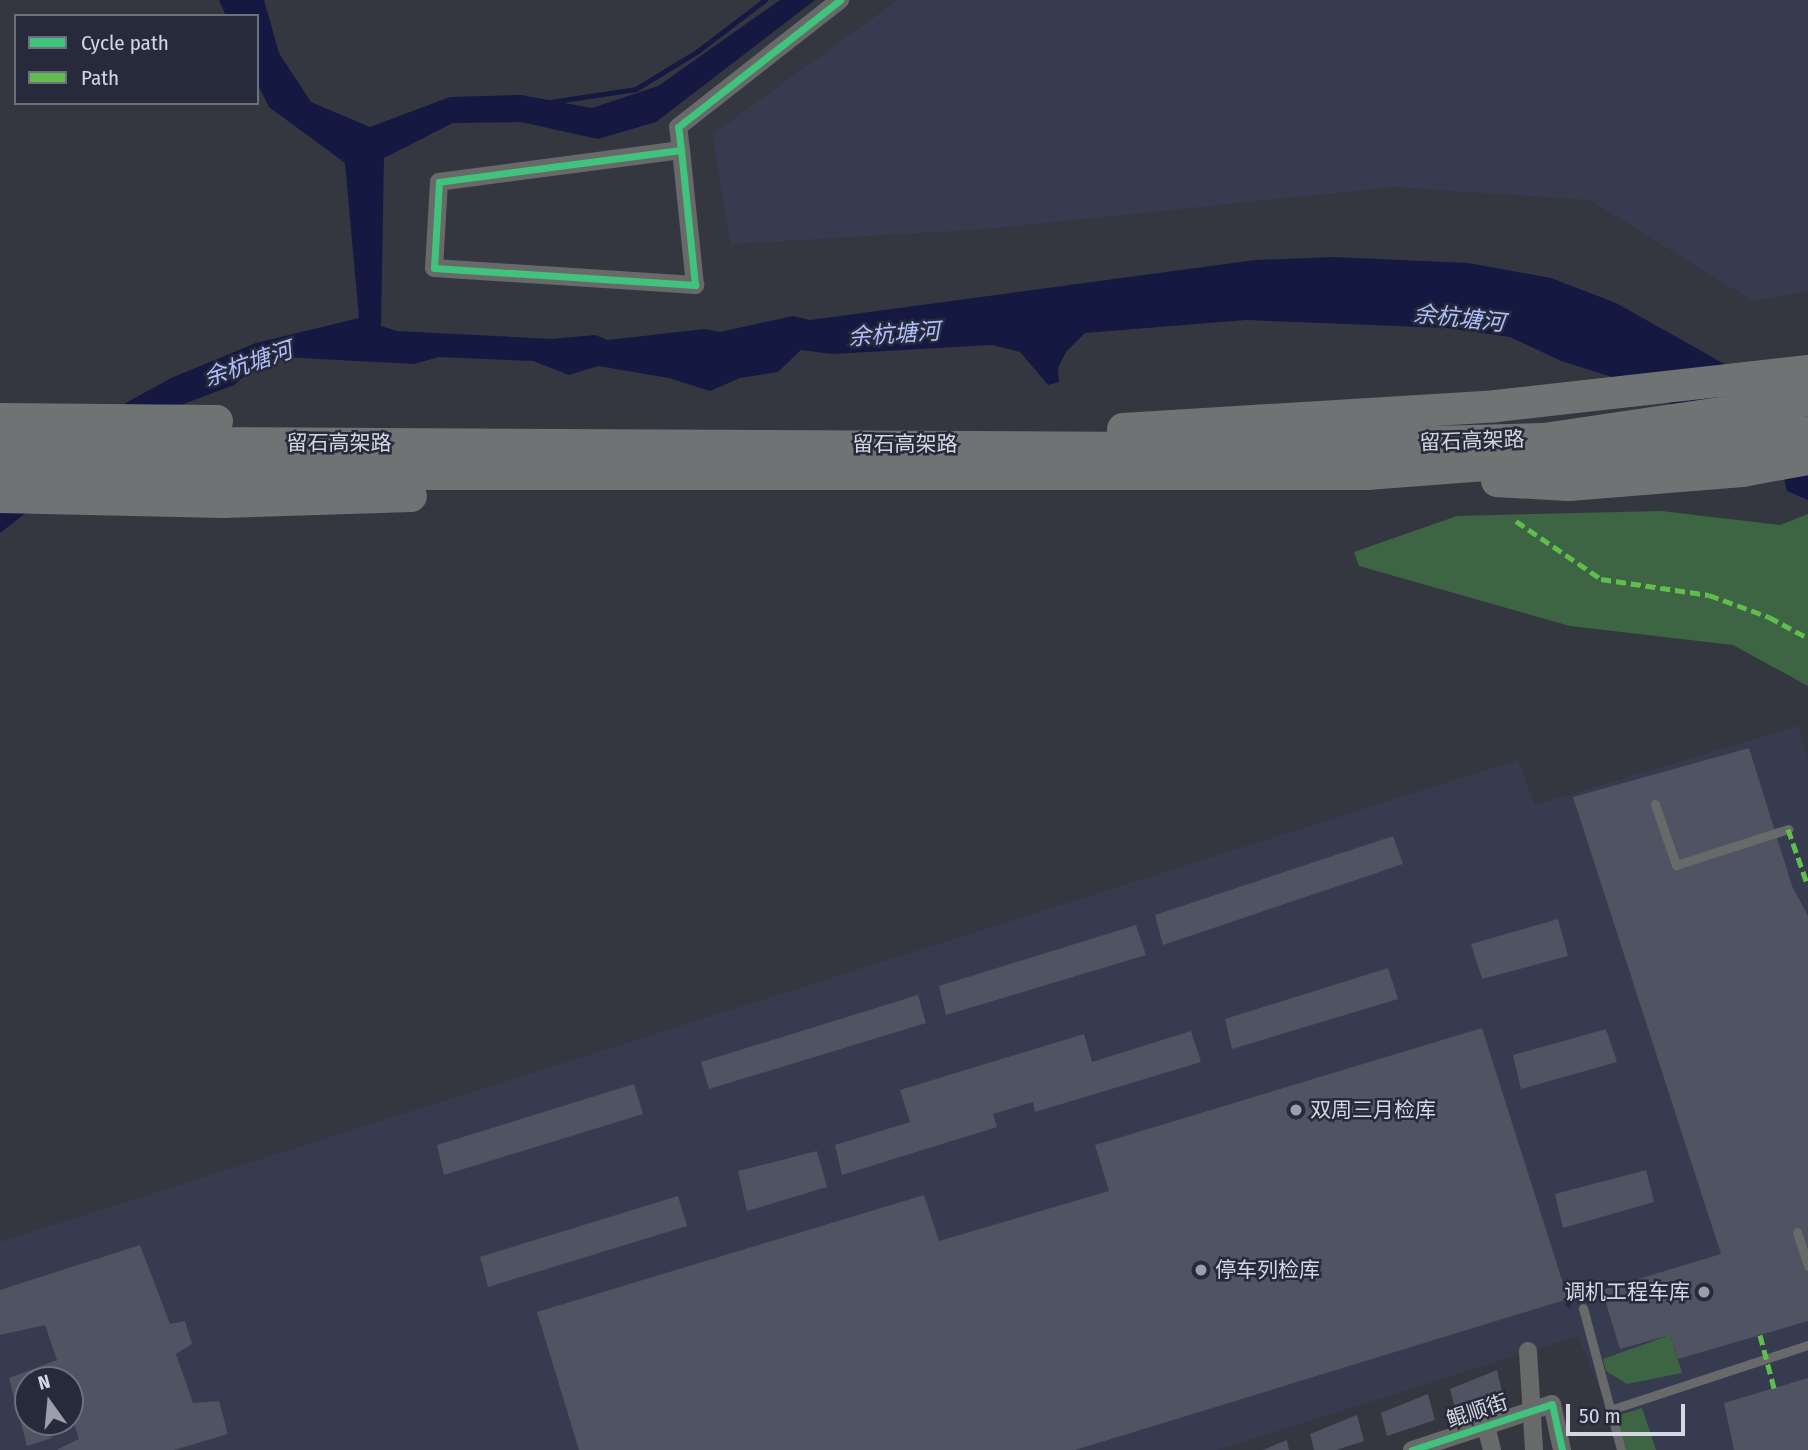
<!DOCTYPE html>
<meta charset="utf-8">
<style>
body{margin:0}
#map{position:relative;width:1808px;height:1450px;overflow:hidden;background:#353740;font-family:"Fira Sans Condensed","Noto Sans SC",sans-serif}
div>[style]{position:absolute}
.built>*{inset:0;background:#363b50}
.green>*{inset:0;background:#3d6543}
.water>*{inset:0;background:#151841}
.stream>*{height:4.5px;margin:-2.25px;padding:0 2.25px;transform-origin:2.25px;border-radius:2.25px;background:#151841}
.building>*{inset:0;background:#505361}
.lane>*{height:9px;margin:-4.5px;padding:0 4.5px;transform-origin:4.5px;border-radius:4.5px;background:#686a6a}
.street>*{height:18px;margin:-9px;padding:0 9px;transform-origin:9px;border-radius:9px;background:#686a6a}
.highway>*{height:32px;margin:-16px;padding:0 16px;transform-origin:16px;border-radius:16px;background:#707373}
.street-bridge>*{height:18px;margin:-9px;padding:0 9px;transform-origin:9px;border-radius:9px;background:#686a6a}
.quiet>*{height:5px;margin-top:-2.5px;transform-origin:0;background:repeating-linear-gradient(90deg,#5fbe4e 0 10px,transparent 0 15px)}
.cycleway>*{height:7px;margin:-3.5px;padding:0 3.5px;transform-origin:3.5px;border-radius:3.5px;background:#40c37c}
.dots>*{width:19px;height:19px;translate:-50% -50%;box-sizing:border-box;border:4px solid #262a3a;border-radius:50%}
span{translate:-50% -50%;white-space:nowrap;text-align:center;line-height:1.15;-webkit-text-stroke:5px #262a3a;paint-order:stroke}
.street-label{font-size:21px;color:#d4d6e1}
.poi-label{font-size:21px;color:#d4d6e1}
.left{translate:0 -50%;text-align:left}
.right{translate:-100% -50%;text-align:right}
.water-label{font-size:23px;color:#b0bffd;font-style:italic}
.legend{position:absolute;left:14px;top:14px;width:245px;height:91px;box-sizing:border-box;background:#262a3a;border:2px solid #6c6f7d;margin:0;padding:9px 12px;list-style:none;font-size:21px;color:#d4d6e1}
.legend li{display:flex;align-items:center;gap:14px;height:35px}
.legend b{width:35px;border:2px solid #6c6f7d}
.north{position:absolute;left:14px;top:1366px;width:70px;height:70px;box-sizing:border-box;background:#262a3a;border:2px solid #6c6f7d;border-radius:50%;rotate:345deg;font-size:19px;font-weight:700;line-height:28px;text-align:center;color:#d4d6e1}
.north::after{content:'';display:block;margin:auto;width:24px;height:32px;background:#9c9ea9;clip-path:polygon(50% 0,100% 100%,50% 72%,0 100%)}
.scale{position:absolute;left:1566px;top:1404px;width:119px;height:32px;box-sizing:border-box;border:4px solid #d4d6e1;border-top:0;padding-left:9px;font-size:21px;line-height:24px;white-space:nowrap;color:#d4d6e1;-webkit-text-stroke:5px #262a3a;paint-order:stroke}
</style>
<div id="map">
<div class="built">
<div style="clip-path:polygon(898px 0,1808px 0,1808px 291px,1753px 301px,1590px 200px,1394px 187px,986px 229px,730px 244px,713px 134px)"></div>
<div style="clip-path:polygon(evenodd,1798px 726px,1808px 761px,1808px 1450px,1624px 1450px,1578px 1336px,1217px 1450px,0 1450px,0 1242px,1518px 760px,1535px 805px,1798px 726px,28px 1380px,70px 1380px,70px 1422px,28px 1422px,28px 1380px)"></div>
</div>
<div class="green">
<div style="clip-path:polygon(1661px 511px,1780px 525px,1808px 514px,1808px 686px,1733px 645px,1570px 626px,1359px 566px,1354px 552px,1457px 516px)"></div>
<div style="clip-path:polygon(1670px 1335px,1682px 1373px,1627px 1384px,1606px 1371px,1603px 1359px)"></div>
<div style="clip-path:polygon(1642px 1408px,1656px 1450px,1626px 1450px,1616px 1416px)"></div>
</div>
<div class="water">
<div style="clip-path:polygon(219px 0,264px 0,279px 53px,311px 102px,370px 127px,450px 97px,521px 95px,592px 108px,658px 86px,780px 0,815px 0,656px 122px,598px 139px,521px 122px,453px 123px,384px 158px,381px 326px,397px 331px,552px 339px,595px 335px,608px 340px,705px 329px,720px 332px,793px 316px,810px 320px,1255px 260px,1334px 257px,1468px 263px,1551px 278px,1616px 303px,1808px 411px,1808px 500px,1787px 491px,1780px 462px,1628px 382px,1561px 361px,1510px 337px,1447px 328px,1246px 320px,1085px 333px,1066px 352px,1058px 368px,1059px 382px,1048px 385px,1020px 352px,992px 345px,832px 354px,801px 350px,778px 372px,740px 378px,710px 391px,669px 378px,598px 366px,569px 375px,533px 361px,439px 357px,414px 364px,282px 357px,259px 363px,234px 385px,149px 417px,0 533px,0 489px,88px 425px,116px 413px,124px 404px,171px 378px,256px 343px,359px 318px,345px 163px,269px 107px,257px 83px,257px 16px,226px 16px)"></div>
</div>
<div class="stream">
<div style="left:550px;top:102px;width:87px;rotate:-8.6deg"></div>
<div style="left:636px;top:89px;width:73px;rotate:-31.5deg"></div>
<div style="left:698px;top:51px;width:84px;rotate:-37.3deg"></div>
</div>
<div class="building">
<div style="clip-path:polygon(1749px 748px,1792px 886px,1808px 916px,1808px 1321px,1678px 1359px,1670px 1335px,1620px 1349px,1602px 1290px,1721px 1254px,1573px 797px)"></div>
<div style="clip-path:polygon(1393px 836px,1403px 864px,1163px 945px,1155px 915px)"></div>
<div style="clip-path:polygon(1558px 919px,1568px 956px,1482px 979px,1471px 944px)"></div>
<div style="clip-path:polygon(1136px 925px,1146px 955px,946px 1015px,939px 986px)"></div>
<div style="clip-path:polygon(1388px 968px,1398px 999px,1232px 1049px,1225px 1019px)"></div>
<div style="clip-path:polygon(918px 995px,926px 1023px,709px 1089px,701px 1062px)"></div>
<div style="clip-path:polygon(1482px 1028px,1568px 1299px,1075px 1450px,579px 1450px,537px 1312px,924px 1195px,939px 1241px,1109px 1191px,1095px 1145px)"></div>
<div style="clip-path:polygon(1606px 1029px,1617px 1062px,1521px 1089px,1513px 1055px)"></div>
<div style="clip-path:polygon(1191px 1031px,1201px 1062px,1035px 1112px,1033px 1102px,993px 1114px,997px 1127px,842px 1175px,835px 1145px,910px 1122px,900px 1090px,1084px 1034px,1092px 1062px)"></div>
<div style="clip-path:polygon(634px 1084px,643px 1114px,444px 1175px,437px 1145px)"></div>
<div style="clip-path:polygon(817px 1151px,827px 1187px,747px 1211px,738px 1171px)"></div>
<div style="clip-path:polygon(1646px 1170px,1654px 1202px,1563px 1228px,1555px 1194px)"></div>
<div style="clip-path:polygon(678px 1196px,687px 1226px,488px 1287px,480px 1257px)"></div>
<div style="clip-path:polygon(140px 1245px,170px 1324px,185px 1321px,192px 1344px,176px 1354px,193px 1403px,219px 1401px,228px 1434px,174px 1450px,56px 1450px,79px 1439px,70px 1412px,70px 1380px,28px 1380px,28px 1422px,47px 1422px,52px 1438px,27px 1446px,9px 1378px,57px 1360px,45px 1325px,0 1335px,0 1290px)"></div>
<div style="clip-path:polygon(1497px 1370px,1503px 1396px,1456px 1412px,1450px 1389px)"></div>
<div style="clip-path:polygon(1808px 1378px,1808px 1450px,1734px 1450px,1724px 1403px)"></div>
<div style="clip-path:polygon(1428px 1394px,1435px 1420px,1387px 1436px,1381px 1413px)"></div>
<div style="clip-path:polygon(1357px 1415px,1364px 1441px,1336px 1450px,1314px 1450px,1310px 1434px)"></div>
<div style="clip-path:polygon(1287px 1440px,1289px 1450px,1263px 1450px)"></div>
</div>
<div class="lane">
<div style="left:1655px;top:804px;width:65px;rotate:71deg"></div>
<div style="left:1676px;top:865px;width:118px;rotate:-17.8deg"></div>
<div style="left:1797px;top:1232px;width:36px;rotate:72deg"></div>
<div style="left:1583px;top:1308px;width:147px;rotate:75deg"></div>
<div style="left:1610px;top:1410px;width:208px;rotate:-18.2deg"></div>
</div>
<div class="street">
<div style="left:681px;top:150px;width:244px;rotate:172.5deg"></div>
<div style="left:439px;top:182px;width:86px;rotate:93.3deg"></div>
<div style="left:434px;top:268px;width:262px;rotate:3.7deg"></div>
<div style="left:695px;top:285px;width:136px;rotate:-95.9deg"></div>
<div style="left:681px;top:150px;width:23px;rotate:-97deg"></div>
<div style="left:678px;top:127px;width:206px;rotate:-38.1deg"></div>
<div style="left:1486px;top:1426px;width:25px;rotate:76deg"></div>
<div style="left:1412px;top:1450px;width:147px;rotate:-18.2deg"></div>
<div style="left:1552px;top:1404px;width:47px;rotate:77.7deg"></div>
</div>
<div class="highway">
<div style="left:0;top:419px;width:217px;rotate:0.5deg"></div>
<div style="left:1123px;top:429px;width:374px;rotate:-3.5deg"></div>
<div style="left:1496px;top:406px;width:314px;rotate:-6.4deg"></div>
<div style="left:0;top:442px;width:1149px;rotate:0.3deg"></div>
<div style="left:1149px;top:448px;width:216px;rotate:-1.1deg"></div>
<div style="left:1365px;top:444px;width:179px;rotate:-1.6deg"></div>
<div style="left:1544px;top:439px;width:267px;rotate:-8.4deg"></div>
<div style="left:0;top:474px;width:1367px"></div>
<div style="left:1367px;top:474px;width:293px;rotate:-4.3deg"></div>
<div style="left:1659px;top:452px;width:150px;rotate:-7.6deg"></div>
<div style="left:1497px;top:481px;width:72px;rotate:3.2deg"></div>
<div style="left:1569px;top:485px;width:174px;rotate:-4.6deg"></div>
<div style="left:1742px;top:471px;width:67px;rotate:-10.3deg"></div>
<div style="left:0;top:497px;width:223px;rotate:1.3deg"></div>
<div style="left:223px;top:502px;width:188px;rotate:-1.8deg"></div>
</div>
<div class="street-bridge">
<div style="left:1528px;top:1351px;width:99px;rotate:86.5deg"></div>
</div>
<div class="quiet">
<div style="left:1516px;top:521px;width:103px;rotate:34.3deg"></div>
<div style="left:1601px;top:579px;width:109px;rotate:8.4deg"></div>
<div style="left:1709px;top:595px;width:64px;rotate:20.1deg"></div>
<div style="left:1769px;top:617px;width:44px;rotate:28.3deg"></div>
<div style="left:1788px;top:829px;width:60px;rotate:70.7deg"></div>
<div style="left:1760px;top:1335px;width:55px;rotate:75.2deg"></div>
</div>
<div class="cycleway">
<div style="left:681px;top:150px;width:244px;rotate:172.5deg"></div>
<div style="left:439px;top:182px;width:86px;rotate:93.3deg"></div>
<div style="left:434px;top:268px;width:262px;rotate:3.7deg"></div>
<div style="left:695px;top:285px;width:136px;rotate:-95.9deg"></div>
<div style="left:681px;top:150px;width:23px;rotate:-97deg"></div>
<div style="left:678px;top:127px;width:206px;rotate:-38.1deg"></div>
<div style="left:1412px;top:1450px;width:147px;rotate:-18.2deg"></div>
<div style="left:1552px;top:1404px;width:47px;rotate:77.7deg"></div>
</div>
<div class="dots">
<div style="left:1296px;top:1110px;background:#9c9ea9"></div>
<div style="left:1201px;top:1270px;background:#9c9ea9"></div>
<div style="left:1704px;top:1292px;background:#9c9ea9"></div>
</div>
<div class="street-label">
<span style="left:1472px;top:441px;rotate:-2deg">留石高架路</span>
<span style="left:339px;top:443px">留石高架路</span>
<span style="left:905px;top:444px">留石高架路</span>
<span style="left:1477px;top:1411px;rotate:-18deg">鲲顺街</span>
</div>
<div class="poi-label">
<span class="left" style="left:1310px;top:1110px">双周三月检库</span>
<span class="left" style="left:1215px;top:1270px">停车列检库</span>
<span class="right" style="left:1690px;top:1292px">调机工程车库</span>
</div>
<div class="water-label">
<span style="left:1459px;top:318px;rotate:6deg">余杭塘河</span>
<span style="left:894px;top:334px;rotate:-4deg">余杭塘河</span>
<span style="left:248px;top:364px;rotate:-19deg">余杭塘河</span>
</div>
<ul class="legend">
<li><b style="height:9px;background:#40c37c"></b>Cycle path</li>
<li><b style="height:9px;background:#5fbe4e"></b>Path</li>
</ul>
<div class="north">N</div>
<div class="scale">50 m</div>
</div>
